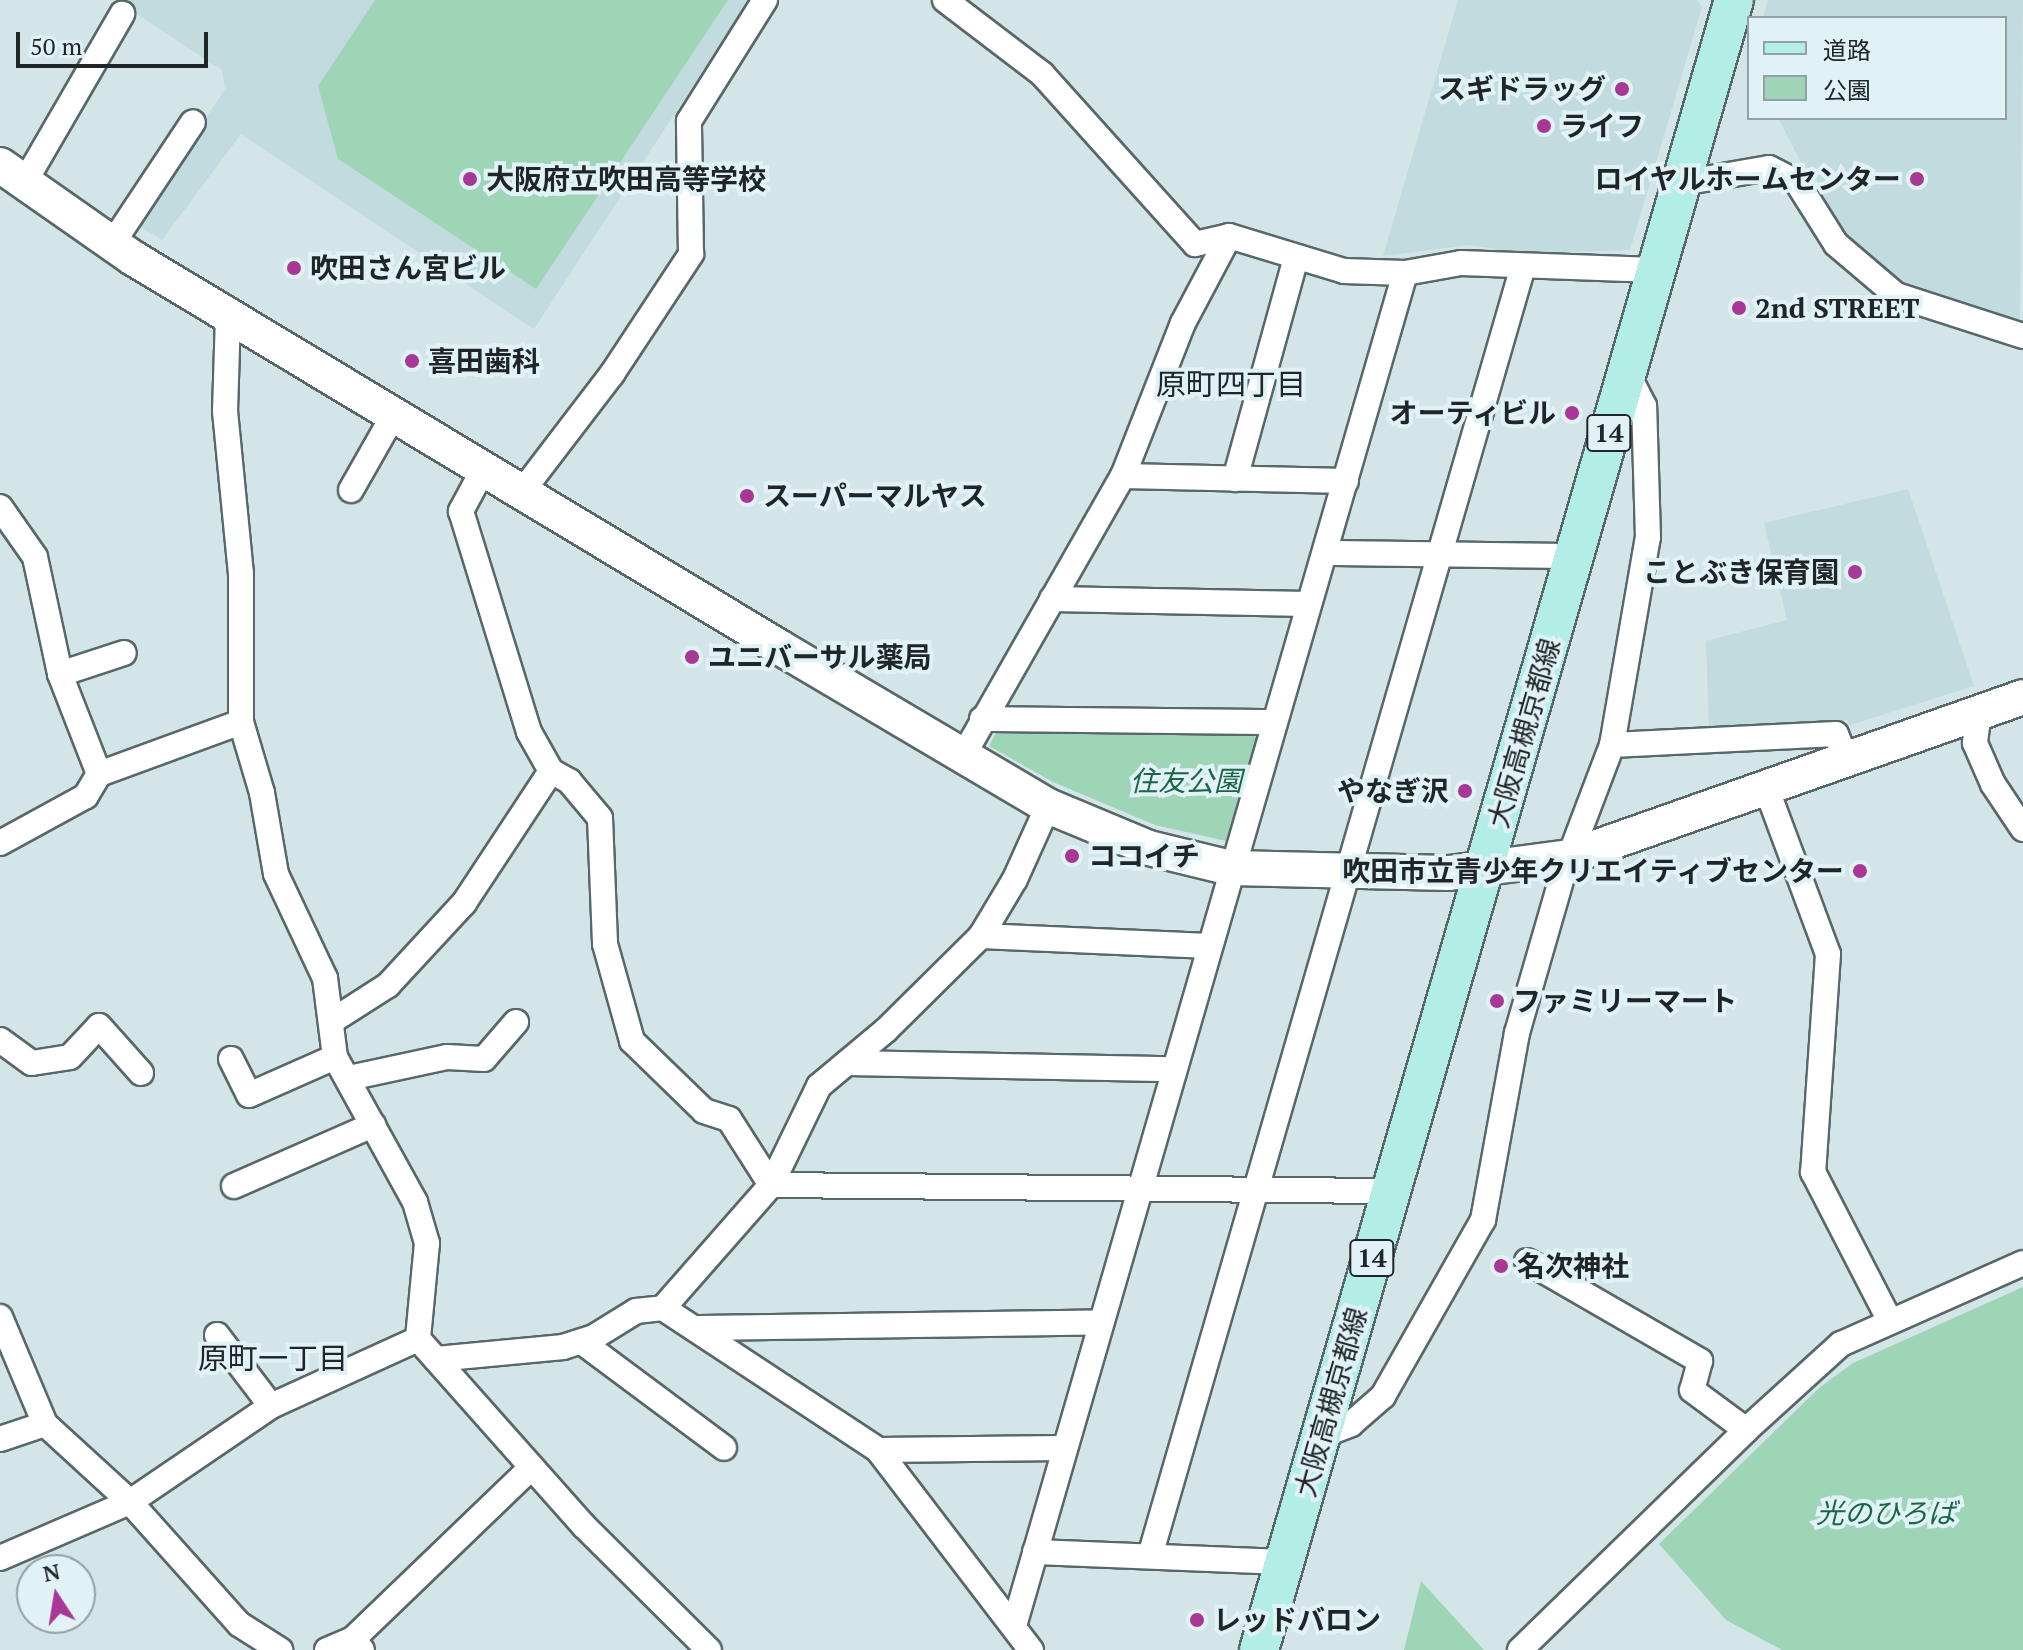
<!DOCTYPE html>
<meta charset="utf-8">
<style>
body{margin:0}
#map{position:relative;width:2023px;height:1650px;overflow:hidden;background:#d4e5e8;font-family:"PT Serif","Noto Sans JP",serif}
div>[style]{position:absolute}
.built>*{inset:0;background:#c1dbdf}
.green>*{inset:0;background:#9ed5b6}
.roads{filter:drop-shadow(2px 0 #58676a) drop-shadow(-2px 0 #58676a) drop-shadow(0 2px #58676a) drop-shadow(0 -2px #58676a)}
.street>*{height:24px;margin:-12px;padding:0 12px;transform-origin:12px;border-radius:12px;background:#fff}
.secondary>*{height:34px;margin:-17px;padding:0 17px;transform-origin:17px;border-radius:17px;background:#fff}
.primary>*{height:38px;margin:-19px;padding:0 19px;transform-origin:19px;border-radius:19px;background:#b2ede6}
.dots>*{width:22px;height:22px;translate:-50% -50%;box-sizing:border-box;border:4px solid #e1f2f6;border-radius:50%}
span{translate:-50% -50%;white-space:nowrap;text-align:center;line-height:1.15;-webkit-text-stroke:8px #e1f2f6;paint-order:stroke}
.shield-label span{padding:2px 6px;background:#e1f2f6;border:2px solid;border-radius:6px;-webkit-text-stroke-width:0}
.shield-label{font-size:26px;color:#202627;font-weight:700}
.poi-label{font-size:28px;color:#202627;font-weight:700}
.right{translate:-100% -50%;text-align:right}
.left{translate:0 -50%;text-align:left}
.street-label{font-size:28px;color:#202627}
.park-label{font-size:28px;color:#196544;font-style:italic}
.neighbourhood-label{font-size:30px;color:#202627}
.legend{position:absolute;left:1747px;top:16px;width:260px;height:104px;box-sizing:border-box;background:#e1f2f6;border:2px solid #94a0a3;margin:0;padding:10px 14px;list-style:none;font-size:24px;color:#202627}
.legend li{display:flex;align-items:center;gap:16px;height:40px}
.legend b{width:40px;border:2px solid #94a0a3}
.north{position:absolute;left:16px;top:1554px;width:80px;height:80px;box-sizing:border-box;background:#e1f2f6;border:2px solid #94a0a3;border-radius:50%;rotate:348deg;font-size:22px;font-weight:700;line-height:32px;text-align:center;color:#202627}
.north::after{content:'';display:block;margin:auto;width:28px;height:36px;background:#a83895;clip-path:polygon(50% 0,100% 100%,50% 72%,0 100%)}
.scale{position:absolute;left:16px;top:32px;width:192px;height:36px;box-sizing:border-box;border:4px solid #202627;border-top:0;padding-left:10px;font-size:24px;line-height:28px;white-space:nowrap;color:#202627;-webkit-text-stroke:6px #e1f2f6;paint-order:stroke}
</style>
<div id="map">
<div class="built">
<div style="clip-path:polygon(116px 0,749px 0,534px 329px,241px 134px,162px 240px,136px 224px,225px 89px,222px 70px)"></div>
<div style="clip-path:polygon(1458px 0,1697px 0,1702px 7px,1630px 250px,1523px 253px,1469px 245px,1383px 256px)"></div>
<div style="clip-path:polygon(1768px 0,2023px 0,2020px 324px,1896px 289px,1842px 241px,1778px 118px,2005px 118px,2005px 18px,1763px 18px)"></div>
<div style="clip-path:polygon(1908px 489px,1974px 686px,1850px 725px,1847px 720px,1810px 728px,1709px 732px,1706px 641px,1787px 620px,1764px 523px)"></div>
</div>
<div class="green">
<div style="clip-path:polygon(375px 0,728px 0,536px 289px,338px 159px,318px 86px)"></div>
<div style="clip-path:polygon(998px 729px,1251px 731px,1257px 739px,1226px 841px,1155px 825px,1053px 782px,989px 746px)"></div>
<div style="clip-path:polygon(2023px 1287px,2023px 1650px,1782px 1650px,1726px 1620px,1659px 1544px,1819px 1388px,1853px 1363px)"></div>
<div style="clip-path:polygon(1421px 1581px,1484px 1650px,1404px 1650px)"></div>
</div>
<div class="roads">
<div class="street">
<div style="left:945px;top:0;width:122px;rotate:37.3deg"></div>
<div style="left:1042px;top:74px;width:229px;rotate:48deg"></div>
<div style="left:1195px;top:244px;width:35px;rotate:-13deg"></div>
<div style="left:1229px;top:236px;width:120px;rotate:16.9deg"></div>
<div style="left:1344px;top:271px;width:61px;rotate:1.9deg"></div>
<div style="left:1405px;top:273px;width:57px;rotate:-10.1deg"></div>
<div style="left:1461px;top:263px;width:194px;rotate:2.1deg"></div>
<div style="left:1682px;top:183px;width:88px;rotate:-9.8deg"></div>
<div style="left:1769px;top:168px;width:31px;rotate:27deg"></div>
<div style="left:1797px;top:182px;width:73px;rotate:57.8deg"></div>
<div style="left:1836px;top:244px;width:79px;rotate:40.4deg"></div>
<div style="left:1896px;top:295px;width:133px;rotate:17.9deg"></div>
<div style="left:23px;top:185px;width:198px;rotate:-59.9deg"></div>
<div style="left:112px;top:244px;width:146px;rotate:-56.4deg"></div>
<div style="left:228px;top:316px;width:95px;rotate:91.8deg"></div>
<div style="left:225px;top:411px;width:163px;rotate:84.4deg"></div>
<div style="left:241px;top:573px;width:149px;rotate:90deg"></div>
<div style="left:241px;top:722px;width:74px;rotate:73.5deg"></div>
<div style="left:262px;top:793px;width:82px;rotate:80.2deg"></div>
<div style="left:276px;top:874px;width:115px;rotate:64.8deg"></div>
<div style="left:325px;top:978px;width:80px;rotate:82.8deg"></div>
<div style="left:335px;top:1057px;width:166px;rotate:61.1deg"></div>
<div style="left:415px;top:1202px;width:43px;rotate:73.7deg"></div>
<div style="left:427px;top:1243px;width:96px;rotate:95.4deg"></div>
<div style="left:418px;top:1339px;width:250px;rotate:48.4deg"></div>
<div style="left:584px;top:1526px;width:176px;rotate:44.8deg"></div>
<div style="left:483px;top:470px;width:47px;rotate:118.2deg"></div>
<div style="left:461px;top:511px;width:231px;rotate:72.9deg"></div>
<div style="left:529px;top:732px;width:45px;rotate:60.6deg"></div>
<div style="left:551px;top:771px;width:21px;rotate:29deg"></div>
<div style="left:569px;top:781px;width:48px;rotate:50deg"></div>
<div style="left:600px;top:818px;width:126px;rotate:87.7deg"></div>
<div style="left:605px;top:944px;width:101px;rotate:74.4deg"></div>
<div style="left:632px;top:1041px;width:100px;rotate:44.2deg"></div>
<div style="left:704px;top:1111px;width:26px;rotate:18deg"></div>
<div style="left:729px;top:1119px;width:78px;rotate:57.5deg"></div>
<div style="left:771px;top:1185px;width:619px;rotate:0.56deg"></div>
<div style="left:1123px;top:476px;width:223px;rotate:1.3deg"></div>
<div style="left:1235px;top:479px;width:230px;rotate:-74.6deg"></div>
<div style="left:351px;top:490px;width:85px;rotate:-60.4deg"></div>
<div style="left:521px;top:493px;width:150px;rotate:-52.6deg"></div>
<div style="left:612px;top:374px;width:144px;rotate:-56.6deg"></div>
<div style="left:691px;top:254px;width:133px;rotate:-90.9deg"></div>
<div style="left:689px;top:121px;width:143px;rotate:-57.9deg"></div>
<div style="left:0;top:507px;width:61px;rotate:55deg"></div>
<div style="left:35px;top:557px;width:120px;rotate:77.9deg"></div>
<div style="left:60px;top:674px;width:107px;rotate:68.7deg"></div>
<div style="left:99px;top:774px;width:26px;rotate:121deg"></div>
<div style="left:86px;top:796px;width:98px;rotate:151.3deg"></div>
<div style="left:1326px;top:553px;width:249px;rotate:0.7deg"></div>
<div style="left:1052px;top:599px;width:256px;rotate:1.1deg"></div>
<div style="left:60px;top:674px;width:67px;rotate:-18.2deg"></div>
<div style="left:1979px;top:713px;width:30px;rotate:98deg"></div>
<div style="left:1975px;top:743px;width:45px;rotate:66.3deg"></div>
<div style="left:1993px;top:784px;width:54px;rotate:56.3deg"></div>
<div style="left:982px;top:719px;width:292px;rotate:0.6deg"></div>
<div style="left:1612px;top:745px;width:224px;rotate:-2.8deg"></div>
<div style="left:1836px;top:734px;width:28px;rotate:69deg"></div>
<div style="left:963px;top:756px;width:322px;rotate:-60.3deg"></div>
<div style="left:1123px;top:476px;width:164px;rotate:-68.6deg"></div>
<div style="left:1183px;top:323px;width:98px;rotate:-62.1deg"></div>
<div style="left:99px;top:774px;width:151px;rotate:-20.1deg"></div>
<div style="left:1767px;top:790px;width:175px;rotate:69.6deg"></div>
<div style="left:1828px;top:954px;width:219px;rotate:93.9deg"></div>
<div style="left:1813px;top:1172px;width:165px;rotate:62.7deg"></div>
<div style="left:981px;top:936px;width:228px;rotate:2.5deg"></div>
<div style="left:332px;top:1021px;width:67px;rotate:-32.7deg"></div>
<div style="left:388px;top:985px;width:112px;rotate:-47.2deg"></div>
<div style="left:464px;top:903px;width:158px;rotate:-56.6deg"></div>
<div style="left:0;top:1040px;width:39px;rotate:36deg"></div>
<div style="left:32px;top:1063px;width:38px;rotate:-9deg"></div>
<div style="left:70px;top:1057px;width:42px;rotate:-46.9deg"></div>
<div style="left:99px;top:1026px;width:63px;rotate:48.2deg"></div>
<div style="left:231px;top:1059px;width:40px;rotate:63.4deg"></div>
<div style="left:249px;top:1095px;width:94px;rotate:-23.8deg"></div>
<div style="left:847px;top:1063px;width:326px;rotate:1.1deg"></div>
<div style="left:349px;top:1078px;width:100px;rotate:-12.1deg"></div>
<div style="left:447px;top:1057px;width:37px;rotate:3deg"></div>
<div style="left:484px;top:1059px;width:49px;rotate:-49.1deg"></div>
<div style="left:234px;top:1186px;width:152px;rotate:-23.7deg"></div>
<div style="left:1527px;top:1261px;width:200px;rotate:30deg"></div>
<div style="left:1700px;top:1361px;width:30px;rotate:105deg"></div>
<div style="left:1692px;top:1390px;width:67px;rotate:36.5deg"></div>
<div style="left:663px;top:1308px;width:258px;rotate:33.4deg"></div>
<div style="left:878px;top:1450px;width:252px;rotate:52.6deg"></div>
<div style="left:0;top:1317px;width:116px;rotate:67.2deg"></div>
<div style="left:45px;top:1424px;width:115px;rotate:42.5deg"></div>
<div style="left:130px;top:1502px;width:164px;rotate:48.2deg"></div>
<div style="left:239px;top:1624px;width:49px;rotate:32.4deg"></div>
<div style="left:694px;top:1328px;width:407px;rotate:-0.8deg"></div>
<div style="left:217px;top:1335px;width:89px;rotate:52.7deg"></div>
<div style="left:582px;top:1342px;width:177px;rotate:36.7deg"></div>
<div style="left:436px;top:1359px;width:128px;rotate:-5.4deg"></div>
<div style="left:563px;top:1347px;width:33px;rotate:-18deg"></div>
<div style="left:594px;top:1337px;width:49px;rotate:-31.8deg"></div>
<div style="left:636px;top:1311px;width:27px;rotate:-6deg"></div>
<div style="left:663px;top:1308px;width:164px;rotate:-48.7deg"></div>
<div style="left:771px;top:1185px;width:110px;rotate:-64.1deg"></div>
<div style="left:819px;top:1086px;width:87px;rotate:-39.9deg"></div>
<div style="left:886px;top:1030px;width:134px;rotate:-44.7deg"></div>
<div style="left:981px;top:936px;width:66px;rotate:-59.2deg"></div>
<div style="left:1015px;top:879px;width:80px;rotate:-65.7deg"></div>
<div style="left:1323px;top:1435px;width:30px;rotate:-21deg"></div>
<div style="left:1351px;top:1424px;width:43px;rotate:-41.2deg"></div>
<div style="left:1383px;top:1396px;width:202px;rotate:-60.4deg"></div>
<div style="left:1483px;top:1220px;width:190px;rotate:-79.7deg"></div>
<div style="left:1517px;top:1033px;width:166px;rotate:-73.9deg"></div>
<div style="left:1563px;top:874px;width:138px;rotate:-69.2deg"></div>
<div style="left:1612px;top:745px;width:211px;rotate:-80.2deg"></div>
<div style="left:1648px;top:537px;width:131px;rotate:-91.7deg"></div>
<div style="left:1644px;top:406px;width:39px;rotate:-117deg"></div>
<div style="left:0;top:1439px;width:47px;rotate:-18.4deg"></div>
<div style="left:878px;top:1450px;width:186px;rotate:-0.6deg"></div>
<div style="left:1035px;top:1552px;width:249px;rotate:2.3deg"></div>
<div style="left:1150px;top:1556px;width:1343px;rotate:-73.87deg"></div>
<div style="left:0;top:1558px;width:142px;rotate:-23.3deg"></div>
<div style="left:130px;top:1502px;width:171px;rotate:-34.2deg"></div>
<div style="left:271px;top:1406px;width:162px;rotate:-24.5deg"></div>
<div style="left:1014px;top:1626px;width:1408px;rotate:-73.88deg"></div>
<div style="left:353px;top:1639px;width:248px;rotate:-43.9deg"></div>
<div style="left:327px;top:1650px;width:28px;rotate:-23deg"></div>
<div style="left:353px;top:1639px;width:14px;rotate:51deg"></div>
<div style="left:1520px;top:1650px;width:315px;rotate:-44.2deg"></div>
<div style="left:1746px;top:1430px;width:128px;rotate:-42.2deg"></div>
<div style="left:1841px;top:1344px;width:199px;rotate:-24deg"></div>
</div>
<div class="secondary">
<div style="left:0;top:165px;width:162px;rotate:35deg"></div>
<div style="left:133px;top:258px;width:754px;rotate:31.05deg"></div>
<div style="left:779px;top:647px;width:312px;rotate:30.6deg"></div>
<div style="left:1048px;top:806px;width:109px;rotate:22.6deg"></div>
<div style="left:1149px;top:848px;width:84px;rotate:13.7deg"></div>
<div style="left:1231px;top:868px;width:218px;rotate:1.3deg"></div>
<div style="left:1449px;top:873px;width:121px;rotate:-7.6deg"></div>
<div style="left:1569px;top:857px;width:481px;rotate:-19.4deg"></div>
</div>
<div class="primary">
<div style="left:1259px;top:1650px;width:1717px;rotate:-73.94deg"></div>
</div>
</div>
<div class="dots">
<div style="left:1622px;top:89px;background:#a83895"></div>
<div style="left:1544px;top:126px;background:#a83895"></div>
<div style="left:470px;top:179px;background:#a83895"></div>
<div style="left:1917px;top:179px;background:#a83895"></div>
<div style="left:294px;top:268px;background:#a83895"></div>
<div style="left:1739px;top:308px;background:#a83895"></div>
<div style="left:412px;top:361px;background:#a83895"></div>
<div style="left:1572px;top:413px;background:#a83895"></div>
<div style="left:747px;top:496px;background:#a83895"></div>
<div style="left:1855px;top:572px;background:#a83895"></div>
<div style="left:692px;top:657px;background:#a83895"></div>
<div style="left:1465px;top:791px;background:#a83895"></div>
<div style="left:1072px;top:856px;background:#a83895"></div>
<div style="left:1860px;top:871px;background:#a83895"></div>
<div style="left:1497px;top:1001px;background:#a83895"></div>
<div style="left:1501px;top:1266px;background:#a83895"></div>
<div style="left:1197px;top:1620px;background:#a83895"></div>
</div>
<div class="shield-label">
<span style="left:1609px;top:433px">14</span>
<span style="left:1372px;top:1258px">14</span>
</div>
<div class="poi-label">
<span class="right" style="left:1606px;top:89px">スギドラッグ</span>
<span class="left" style="left:1560px;top:126px">ライフ</span>
<span class="left" style="left:486px;top:179px">大阪府立吹田高等学校</span>
<span class="right" style="left:1901px;top:179px">ロイヤルホームセンター</span>
<span class="left" style="left:310px;top:268px">吹田さん宮ビル</span>
<span class="left" style="left:1755px;top:308px">2nd STREET</span>
<span class="left" style="left:428px;top:361px">喜田歯科</span>
<span class="right" style="left:1556px;top:413px">オーティビル</span>
<span class="left" style="left:763px;top:496px">スーパーマルヤス</span>
<span class="right" style="left:1839px;top:572px">ことぶき保育園</span>
<span class="left" style="left:708px;top:657px">ユニバーサル薬局</span>
<span class="right" style="left:1449px;top:791px">やなぎ沢</span>
<span class="left" style="left:1088px;top:856px">ココイチ</span>
<span class="right" style="left:1844px;top:871px">吹田市立青少年クリエイティブセンター</span>
<span class="left" style="left:1513px;top:1001px">ファミリーマート</span>
<span class="left" style="left:1517px;top:1266px">名次神社</span>
<span class="left" style="left:1213px;top:1620px">レッドバロン</span>
</div>
<div class="street-label">
<span style="left:1524px;top:733px;rotate:-74deg">大阪高槻京都線</span>
<span style="left:1331px;top:1402px;rotate:-74deg">大阪高槻京都線</span>
</div>
<div class="park-label">
<span style="left:1186px;top:781px">住友公園</span>
<span style="left:1886px;top:1513px">光のひろば</span>
</div>
<div class="neighbourhood-label">
<span style="left:1231px;top:384px">原町四丁目</span>
<span style="left:273px;top:1358px">原町一丁目</span>
</div>
<ul class="legend">
<li><b style="height:10px;background:#b2ede6"></b>道路</li>
<li><b style="height:22px;background:#9ed5b6"></b>公園</li>
</ul>
<div class="north">N</div>
<div class="scale">50 m</div>
</div>
